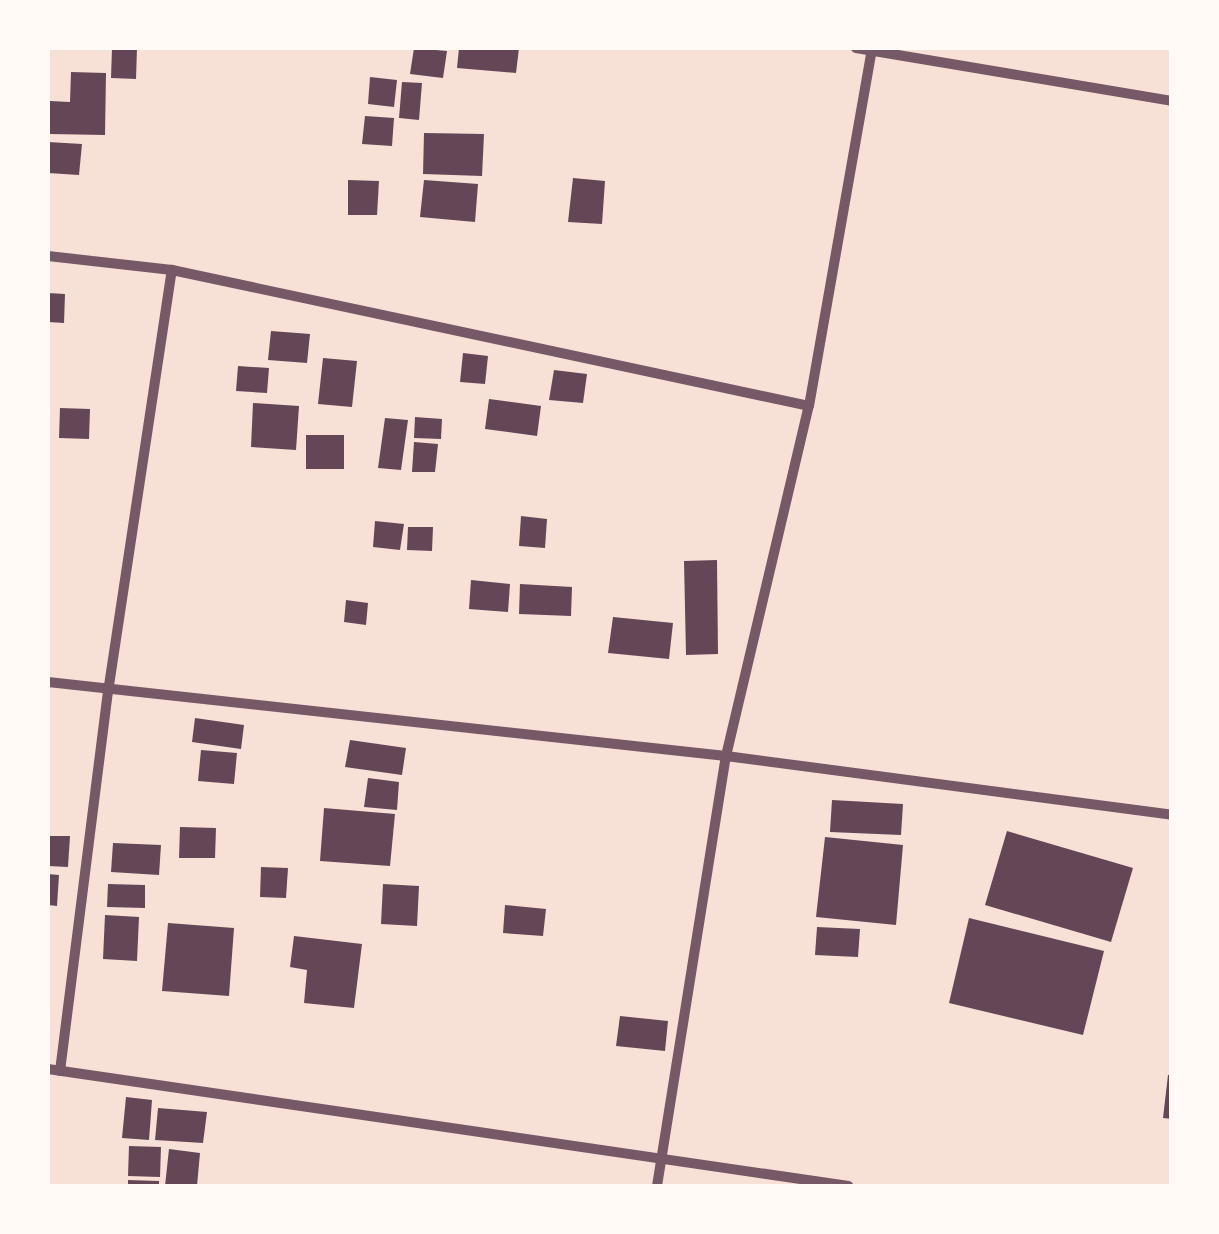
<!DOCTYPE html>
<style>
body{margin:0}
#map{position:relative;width:1219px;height:1234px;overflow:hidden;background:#f7e1d7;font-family:"Roboto Condensed",sans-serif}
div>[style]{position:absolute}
.building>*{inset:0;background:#644757}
.minor>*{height:10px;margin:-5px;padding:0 5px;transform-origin:5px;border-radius:5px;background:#755966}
span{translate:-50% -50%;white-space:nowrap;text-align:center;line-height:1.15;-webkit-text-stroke:9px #fffaf5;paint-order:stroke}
.frame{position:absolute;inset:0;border:50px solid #fffaf5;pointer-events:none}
</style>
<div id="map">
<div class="building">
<div style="clip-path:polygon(112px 48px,137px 48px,136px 79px,111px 78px)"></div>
<div style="clip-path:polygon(414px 48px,447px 51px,443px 78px,410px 74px)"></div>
<div style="clip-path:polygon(459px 48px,519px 48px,516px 73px,457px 68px)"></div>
<div style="clip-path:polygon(71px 72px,106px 73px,105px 135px,49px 134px,50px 101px,70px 102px)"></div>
<div style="clip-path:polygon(370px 77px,397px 80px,394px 107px,368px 104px)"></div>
<div style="clip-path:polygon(402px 82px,422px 83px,419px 120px,399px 118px)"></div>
<div style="clip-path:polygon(365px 116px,394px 118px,392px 146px,362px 144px)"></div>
<div style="clip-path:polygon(424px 133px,484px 134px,482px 176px,423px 174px)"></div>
<div style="clip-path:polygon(48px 142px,82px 144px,79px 175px,48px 173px)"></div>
<div style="clip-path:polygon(573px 178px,605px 181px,602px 224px,568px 222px)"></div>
<div style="clip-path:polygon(348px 180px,379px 181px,377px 215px,348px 215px)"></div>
<div style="clip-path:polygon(424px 180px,478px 184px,475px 222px,420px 217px)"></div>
<div style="clip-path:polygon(48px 293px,65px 294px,64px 323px,48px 322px)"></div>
<div style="clip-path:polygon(271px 331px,310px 334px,307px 363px,268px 360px)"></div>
<div style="clip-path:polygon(463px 353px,488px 356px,485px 384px,460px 382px)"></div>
<div style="clip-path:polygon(323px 358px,357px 361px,352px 407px,318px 404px)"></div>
<div style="clip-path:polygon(238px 366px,269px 368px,267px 393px,236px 391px)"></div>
<div style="clip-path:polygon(554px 370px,587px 374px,583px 403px,549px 400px)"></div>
<div style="clip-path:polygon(489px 399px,541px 406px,537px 436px,485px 429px)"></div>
<div style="clip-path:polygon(253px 403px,299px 406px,296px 450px,251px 447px)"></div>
<div style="clip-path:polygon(60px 408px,90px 409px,89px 439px,59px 438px)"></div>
<div style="clip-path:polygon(415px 417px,442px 419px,441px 439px,414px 438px)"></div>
<div style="clip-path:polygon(385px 418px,408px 420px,401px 470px,378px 468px)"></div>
<div style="clip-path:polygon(306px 435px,344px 435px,344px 469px,306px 469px)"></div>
<div style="clip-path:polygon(414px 442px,438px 444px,435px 472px,412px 472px)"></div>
<div style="clip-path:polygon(521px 516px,547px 519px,545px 548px,519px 546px)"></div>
<div style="clip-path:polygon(375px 521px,404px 524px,400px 550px,373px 547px)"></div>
<div style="clip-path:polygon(408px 527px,433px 527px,432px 551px,407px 550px)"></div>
<div style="clip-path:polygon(717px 560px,718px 654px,686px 655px,684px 561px)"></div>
<div style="clip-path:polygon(471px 580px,510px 584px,508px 612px,469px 609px)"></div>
<div style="clip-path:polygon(520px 584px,572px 587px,571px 616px,519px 614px)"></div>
<div style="clip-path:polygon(346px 600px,368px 603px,366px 625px,344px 622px)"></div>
<div style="clip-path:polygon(613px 617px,673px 623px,669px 659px,608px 653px)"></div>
<div style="clip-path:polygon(195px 718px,244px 725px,241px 749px,192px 742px)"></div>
<div style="clip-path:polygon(350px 740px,406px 748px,402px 775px,345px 767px)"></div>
<div style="clip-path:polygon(201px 750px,237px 753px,234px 784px,198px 781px)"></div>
<div style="clip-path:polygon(368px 778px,399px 782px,397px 810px,364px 807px)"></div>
<div style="clip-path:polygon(832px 800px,903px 804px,901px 835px,830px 832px)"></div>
<div style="clip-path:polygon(324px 808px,395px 814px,390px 866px,320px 861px)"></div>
<div style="clip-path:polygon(180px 827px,216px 828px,215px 858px,179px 858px)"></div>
<div style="clip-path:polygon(1007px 831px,1133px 868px,1111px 942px,985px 905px)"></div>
<div style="clip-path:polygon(48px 836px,70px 836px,68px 867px,48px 866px)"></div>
<div style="clip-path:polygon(825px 837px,903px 845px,896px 925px,816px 917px)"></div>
<div style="clip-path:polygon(113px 843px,161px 845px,159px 875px,111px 872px)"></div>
<div style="clip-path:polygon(261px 867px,288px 868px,286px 898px,260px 897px)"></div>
<div style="clip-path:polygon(48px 874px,59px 875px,57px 906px,48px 905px)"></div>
<div style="clip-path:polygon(108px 884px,145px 885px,145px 908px,107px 907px)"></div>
<div style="clip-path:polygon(383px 884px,419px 886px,417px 926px,381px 924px)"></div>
<div style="clip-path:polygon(505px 905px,546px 909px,543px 936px,503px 933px)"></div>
<div style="clip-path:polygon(105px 915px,139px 917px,137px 961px,103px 959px)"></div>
<div style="clip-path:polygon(969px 918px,1104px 951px,1083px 1035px,949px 1003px)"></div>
<div style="clip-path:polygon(168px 923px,234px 928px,229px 996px,162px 991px)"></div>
<div style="clip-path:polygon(817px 927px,860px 929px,858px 957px,815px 955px)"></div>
<div style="clip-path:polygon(294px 936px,362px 944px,354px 1008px,304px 1003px,307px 970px,290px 967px)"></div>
<div style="clip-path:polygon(620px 1016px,668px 1021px,665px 1051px,616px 1046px)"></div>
<div style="clip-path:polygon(1168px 1075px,1172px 1075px,1172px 1119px,1163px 1118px)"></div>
<div style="clip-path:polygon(126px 1097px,152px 1100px,149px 1140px,122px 1138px)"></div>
<div style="clip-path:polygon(158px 1108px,207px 1112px,203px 1143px,155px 1140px)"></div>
<div style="clip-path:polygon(129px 1146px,161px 1147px,160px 1177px,128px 1176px)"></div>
<div style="clip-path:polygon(169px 1149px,200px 1153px,197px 1186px,165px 1186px)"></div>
<div style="clip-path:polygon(128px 1180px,159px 1181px,159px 1186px,128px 1186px)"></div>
</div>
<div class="minor">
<div style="left:856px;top:48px;width:320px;rotate:9.5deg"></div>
<div style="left:48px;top:256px;width:125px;rotate:6.4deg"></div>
<div style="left:172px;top:270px;width:651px;rotate:12.05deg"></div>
<div style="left:48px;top:682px;width:682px;rotate:6.23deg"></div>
<div style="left:726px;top:756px;width:450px;rotate:7.5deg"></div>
<div style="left:48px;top:1069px;width:809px;rotate:8.32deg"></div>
<div style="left:60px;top:1071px;width:382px;rotate:-82.8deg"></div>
<div style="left:108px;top:692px;width:427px;rotate:-81.4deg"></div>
<div style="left:657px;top:1186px;width:436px;rotate:-80.9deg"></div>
<div style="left:726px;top:756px;width:360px;rotate:-76.7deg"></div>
<div style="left:809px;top:406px;width:364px;rotate:-80deg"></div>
</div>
<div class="frame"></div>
</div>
